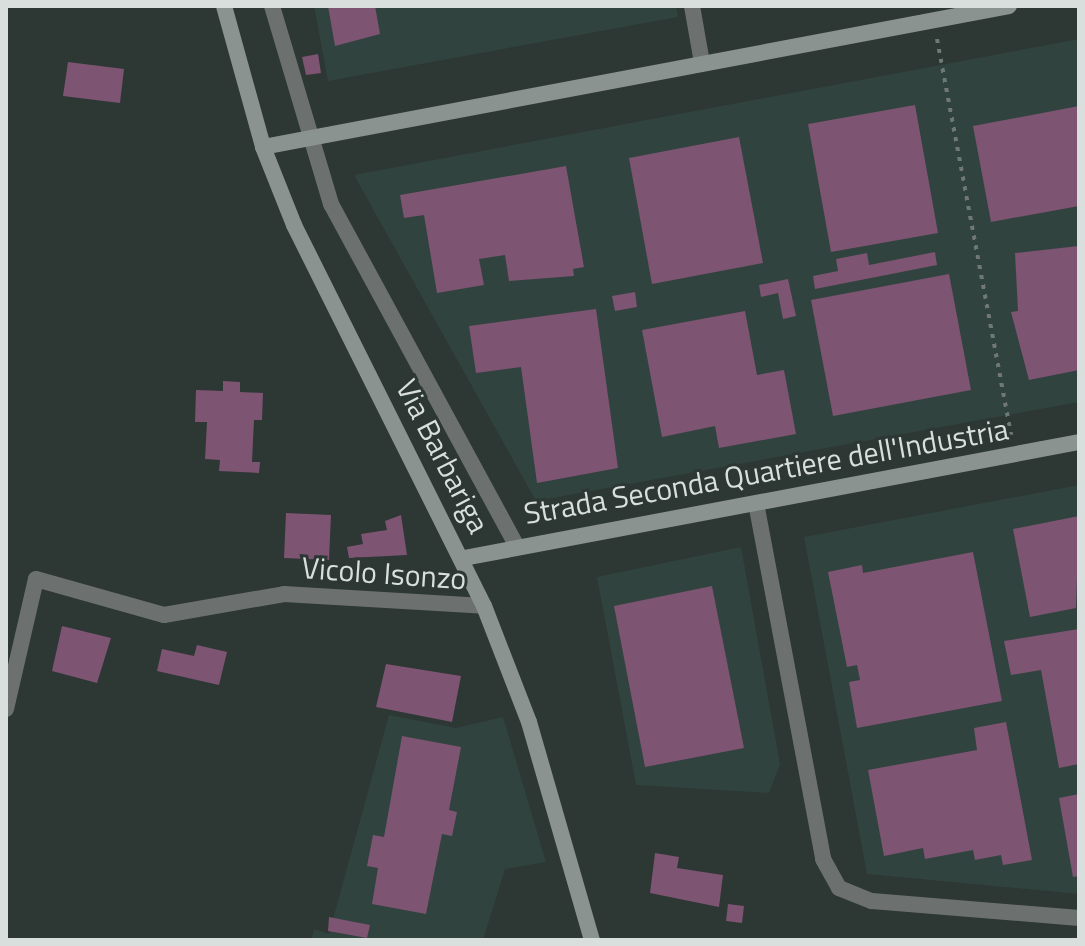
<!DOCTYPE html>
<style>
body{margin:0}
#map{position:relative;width:1085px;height:946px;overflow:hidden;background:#2d3734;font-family:"Titillium Web",sans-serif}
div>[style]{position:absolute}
.built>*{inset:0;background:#31433e}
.building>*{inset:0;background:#7d5472}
.path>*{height:4px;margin-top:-2px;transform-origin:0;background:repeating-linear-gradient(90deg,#6f7875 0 4px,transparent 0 10px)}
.street>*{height:16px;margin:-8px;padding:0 8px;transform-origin:8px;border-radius:8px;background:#6c7170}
.secondary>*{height:16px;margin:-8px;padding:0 8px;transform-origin:8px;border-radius:8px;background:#8b9390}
span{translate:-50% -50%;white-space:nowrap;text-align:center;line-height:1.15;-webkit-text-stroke:6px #2d3734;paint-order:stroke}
.street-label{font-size:30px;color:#d9dfdd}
.frame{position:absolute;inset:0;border:8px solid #d9dfdd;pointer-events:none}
</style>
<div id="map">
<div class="built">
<div style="clip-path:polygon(314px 6px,676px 6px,678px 17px,328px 81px)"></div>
<div style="clip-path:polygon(1079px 39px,1079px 402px,536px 501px,354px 175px)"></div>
<div style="clip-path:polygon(1079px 485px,1079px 894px,867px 874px,804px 537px)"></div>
<div style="clip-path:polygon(741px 547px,780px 764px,769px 793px,636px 785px,597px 577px)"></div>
<div style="clip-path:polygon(389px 715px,456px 728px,503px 717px,546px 862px,505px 869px,483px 940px,311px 940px,314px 929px,329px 934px)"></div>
</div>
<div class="building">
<div style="clip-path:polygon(328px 6px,375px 6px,380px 34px,335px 46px)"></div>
<div style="clip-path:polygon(318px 54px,321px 73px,306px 75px,302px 57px)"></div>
<div style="clip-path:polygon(68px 62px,124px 69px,120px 103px,63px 96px)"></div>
<div style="clip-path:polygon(915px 105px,938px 233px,831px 252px,808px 124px)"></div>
<div style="clip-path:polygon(1079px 106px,1079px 206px,991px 222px,973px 126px)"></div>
<div style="clip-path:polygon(739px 137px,763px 263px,652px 284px,629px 158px)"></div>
<div style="clip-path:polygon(566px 166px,584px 267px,573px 269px,574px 276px,509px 281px,505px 255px,479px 259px,484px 285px,437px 293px,424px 215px,404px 218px,400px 195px)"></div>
<div style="clip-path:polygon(1079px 246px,1079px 370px,1029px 380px,1011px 312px,1018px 311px,1015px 253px)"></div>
<div style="clip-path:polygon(935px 252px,937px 265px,815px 289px,813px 276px,838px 271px,836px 259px,867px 253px,869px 265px)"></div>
<div style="clip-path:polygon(949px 274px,971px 390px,833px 416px,811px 300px)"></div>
<div style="clip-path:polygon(788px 279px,796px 316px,783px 319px,778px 293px,761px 297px,759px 285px)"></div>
<div style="clip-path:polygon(635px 292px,637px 307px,615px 311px,612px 296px)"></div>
<div style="clip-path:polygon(596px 309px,618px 468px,537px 483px,521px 367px,476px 373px,469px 326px)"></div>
<div style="clip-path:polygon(745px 311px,757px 375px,784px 370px,796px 434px,719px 448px,715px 426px,662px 437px,642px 330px)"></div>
<div style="clip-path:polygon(223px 381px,240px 382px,240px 392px,263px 393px,262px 420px,254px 420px,252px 462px,260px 462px,259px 473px,219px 471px,220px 460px,205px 459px,207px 422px,195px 422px,196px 390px,223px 391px)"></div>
<div style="clip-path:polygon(286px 513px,331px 515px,329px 560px,284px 558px)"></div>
<div style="clip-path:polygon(401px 515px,407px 555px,349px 558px,347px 547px,363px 544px,361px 534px,387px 530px,385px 521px)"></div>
<div style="clip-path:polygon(1079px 516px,1076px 608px,1030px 617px,1013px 529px)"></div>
<div style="clip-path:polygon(973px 552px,1002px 701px,857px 728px,849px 682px,860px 680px,857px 665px,847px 667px,828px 572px,862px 565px,863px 573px)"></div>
<div style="clip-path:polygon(712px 586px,744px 748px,645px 767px,614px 606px)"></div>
<div style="clip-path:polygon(62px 626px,111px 638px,97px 683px,52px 671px)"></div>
<div style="clip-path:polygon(1079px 629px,1079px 764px,1059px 768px,1041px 670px,1011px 675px,1004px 641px)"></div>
<div style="clip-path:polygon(197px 645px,227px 652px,219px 685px,157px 671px,162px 649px,194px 656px)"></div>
<div style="clip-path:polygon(386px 664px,461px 676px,452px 722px,376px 707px)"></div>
<div style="clip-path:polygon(1006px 722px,1032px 860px,1003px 865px,1001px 855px,975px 860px,973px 850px,925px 859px,923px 848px,884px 856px,868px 770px,977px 750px,974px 728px)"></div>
<div style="clip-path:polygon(402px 736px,461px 747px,449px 810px,457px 812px,452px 836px,442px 834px,426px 914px,372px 904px,378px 868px,367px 866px,373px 835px,384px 837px)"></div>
<div style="clip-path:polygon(1079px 794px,1079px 876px,1073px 877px,1059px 798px)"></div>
<div style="clip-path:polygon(655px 853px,679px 857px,677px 868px,723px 875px,719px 907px,650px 893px)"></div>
<div style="clip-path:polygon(728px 904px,744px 906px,742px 923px,726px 921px)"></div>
<div style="clip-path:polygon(329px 917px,370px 925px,367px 938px,328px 931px)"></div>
</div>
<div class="path">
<div style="left:937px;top:39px;width:403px;rotate:79.4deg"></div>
</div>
<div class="street">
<div style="left:272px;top:6px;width:207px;rotate:73.4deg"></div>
<div style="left:331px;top:204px;width:388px;rotate:61.5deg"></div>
<div style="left:692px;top:6px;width:58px;rotate:80deg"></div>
<div style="left:756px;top:503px;width:362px;rotate:79.3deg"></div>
<div style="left:823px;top:859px;width:33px;rotate:61deg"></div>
<div style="left:839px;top:888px;width:35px;rotate:22deg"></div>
<div style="left:872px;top:901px;width:208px;rotate:4.7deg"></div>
<div style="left:6px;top:709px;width:133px;rotate:-77deg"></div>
<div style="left:36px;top:579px;width:133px;rotate:15.7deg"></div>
<div style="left:164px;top:615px;width:122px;rotate:-9.9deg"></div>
<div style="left:284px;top:594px;width:200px;rotate:3.4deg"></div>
</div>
<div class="secondary">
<div style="left:224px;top:6px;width:146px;rotate:74.5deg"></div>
<div style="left:263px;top:147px;width:84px;rotate:68.3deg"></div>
<div style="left:294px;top:225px;width:426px;rotate:63.5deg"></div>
<div style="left:484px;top:606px;width:124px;rotate:68.8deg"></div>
<div style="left:529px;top:722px;width:227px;rotate:73.9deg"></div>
<div style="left:263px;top:147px;width:759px;rotate:-10.7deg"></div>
<div style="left:464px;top:558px;width:626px;rotate:-10.68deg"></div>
</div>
<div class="street-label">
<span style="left:443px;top:456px;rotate:63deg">Via Barbariga</span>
<span style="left:766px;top:471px;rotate:-10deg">Strada Seconda Quartiere dell'Industria</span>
<span style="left:384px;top:573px;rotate:4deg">Vicolo Isonzo</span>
</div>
<div class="frame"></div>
</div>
